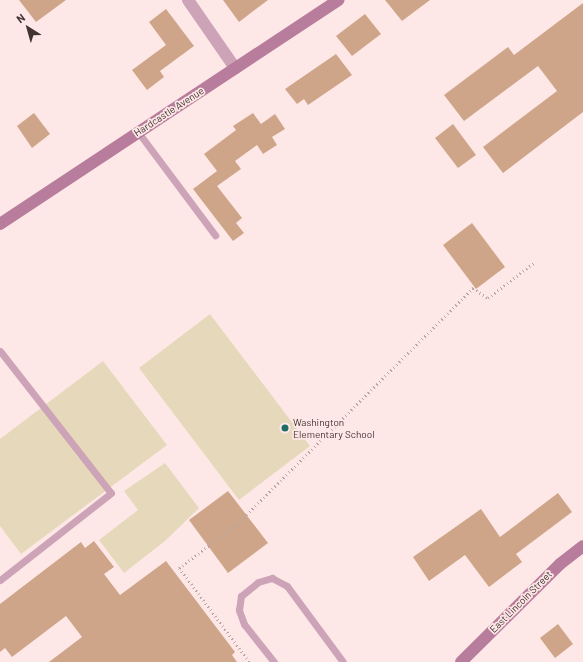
<!DOCTYPE html>
<style>
body{margin:0}
#map{position:relative;width:583px;height:662px;overflow:hidden;background:#fee8e7;font-family:Barlow,sans-serif}
div>[style]{position:absolute}
.green>*{inset:0;background:#e6d9bb}
.building>*{inset:0;background:#cfa589}
.path>*{height:2.5px;margin-top:-1.25px;transform-origin:0;background:repeating-linear-gradient(90deg,#b8a5a4 0 1px,transparent 0 4px)}
.lane>*{height:7px;margin:-3.5px;padding:0 3.5px;transform-origin:3.5px;border-radius:3.5px;background:#cca3b7}
.street>*{height:12px;margin:-6px;padding:0 6px;transform-origin:6px;border-radius:6px;background:#cca3b7}
.secondary>*{height:12px;margin:-6px;padding:0 6px;transform-origin:6px;border-radius:6px;background:#b87d9c}
.dots>*{width:11px;height:11px;translate:-50% -50%;box-sizing:border-box;border:2px solid #fee8e7;border-radius:50%}
span{translate:-50% -50%;white-space:nowrap;text-align:center;line-height:1.15;-webkit-text-stroke:3.5px #fee8e7;paint-order:stroke}
.street-label{font-size:10px;color:#413333}
.poi-label{font-size:10px;color:#413333}
.left{translate:0 -50%;text-align:left}
.north{position:absolute;left:8px;top:8px;width:40px;height:40px;-webkit-text-stroke:3px #fee8e7;paint-order:stroke;rotate:323deg;font-size:11px;font-weight:700;line-height:16px;text-align:center;color:#413333}
.north::after{content:'';display:block;margin:auto;width:14px;height:18px;background:#413333;clip-path:polygon(50% 0,100% 100%,50% 72%,0 100%)}
</style>
<div id="map">
<div class="green">
<div style="clip-path:polygon(210px 314px,310px 446px,239px 500px,139px 368px)"></div>
<div style="clip-path:polygon(103px 361px,167px 445px,21px 554px,0 526px,0 439px)"></div>
<div style="clip-path:polygon(165px 463px,199px 508px,165px 541px,124px 573px,99px 540px,138px 510px,124px 491px)"></div>
</div>
<div class="building">
<div style="clip-path:polygon(19px 0,66px 0,36px 22px)"></div>
<div style="clip-path:polygon(223px 0,268px 0,239px 22px)"></div>
<div style="clip-path:polygon(385px 0,430px 0,402px 21px)"></div>
<div style="clip-path:polygon(583px 3px,583px 112px,503px 173px,483px 147px,557px 91px,538px 66px,464px 121px,444px 95px,508px 47px,514px 55px)"></div>
<div style="clip-path:polygon(166px 9px,194px 46px,160px 71px,164px 77px,147px 90px,132px 70px,166px 45px,149px 22px)"></div>
<div style="clip-path:polygon(365px 14px,381px 34px,352px 56px,336px 36px)"></div>
<div style="clip-path:polygon(336px 54px,352px 75px,308px 105px,304px 99px,297px 104px,285px 89px)"></div>
<div style="clip-path:polygon(34px 113px,50px 134px,32px 148px,17px 126px)"></div>
<div style="clip-path:polygon(253px 113px,261px 124px,275px 114px,285px 129px,272px 137px,277px 145px,263px 154px,257px 145px,235px 161px,241px 169px,217px 186px,242px 218px,236px 223px,244px 233px,233px 241px,193px 189px,217px 171px,204px 154px,236px 130px,233px 126px)"></div>
<div style="clip-path:polygon(453px 124px,476px 155px,458px 168px,435px 138px)"></div>
<div style="clip-path:polygon(472px 223px,505px 267px,476px 289px,443px 245px)"></div>
<div style="clip-path:polygon(228px 491px,268px 543px,228px 573px,189px 520px)"></div>
<div style="clip-path:polygon(558px 493px,572px 512px,516px 554px,522px 562px,489px 587px,465px 555px,429px 581px,413px 557px,481px 509px,500px 537px)"></div>
<div style="clip-path:polygon(94px 541px,114px 567px,104px 574px,120px 595px,166px 561px,235px 652px,232px 655px,237px 662px,49px 662px,82px 637px,66px 616px,12px 657px,5px 648px,0 652px,0 604px,81px 542px,85px 548px)"></div>
<div style="clip-path:polygon(558px 624px,573px 644px,555px 658px,540px 638px)"></div>
</div>
<div class="path">
<div style="left:249px;top:662px;width:117px;rotate:-126.7deg"></div>
<div style="left:179px;top:568px;width:70px;rotate:-36.9deg"></div>
<div style="left:235px;top:526px;width:337px;rotate:-45deg"></div>
<div style="left:473px;top:288px;width:18px;rotate:34deg"></div>
<div style="left:488px;top:298px;width:59px;rotate:-37.5deg"></div>
</div>
<div class="lane">
<div style="left:138px;top:132px;width:129px;rotate:53.2deg"></div>
<div style="left:0;top:351px;width:180px;rotate:52deg"></div>
<div style="left:111px;top:493px;width:141px;rotate:141.9deg"></div>
<div style="left:274px;top:662px;width:48px;rotate:-128.3deg"></div>
<div style="left:244px;top:624px;width:15px;rotate:-110deg"></div>
<div style="left:239px;top:610px;width:14px;rotate:-82deg"></div>
<div style="left:241px;top:596px;width:22px;rotate:-39deg"></div>
<div style="left:258px;top:582px;width:15px;rotate:-16deg"></div>
<div style="left:272px;top:578px;width:17px;rotate:28deg"></div>
<div style="left:287px;top:586px;width:94px;rotate:53.6deg"></div>
</div>
<div class="street">
<div style="left:188px;top:0;width:83px;rotate:55.3deg"></div>
</div>
<div class="secondary">
<div style="left:0;top:224px;width:406px;rotate:-33.5deg"></div>
<div style="left:461px;top:662px;width:139px;rotate:-44.7deg"></div>
<div style="left:560px;top:564px;width:29px;rotate:-38deg"></div>
</div>
<div class="dots">
<div style="left:285px;top:428px;background:#226c68"></div>
</div>
<div class="street-label">
<span style="left:169px;top:112px;rotate:-33deg">Hardcastle Avenue</span>
<span style="left:521px;top:602px;rotate:-45deg">East Lincoln Street</span>
</div>
<div class="poi-label">
<span class="left" style="left:293px;top:428px">Washington<br>Elementary School</span>
</div>
<div class="north">N</div>
</div>
